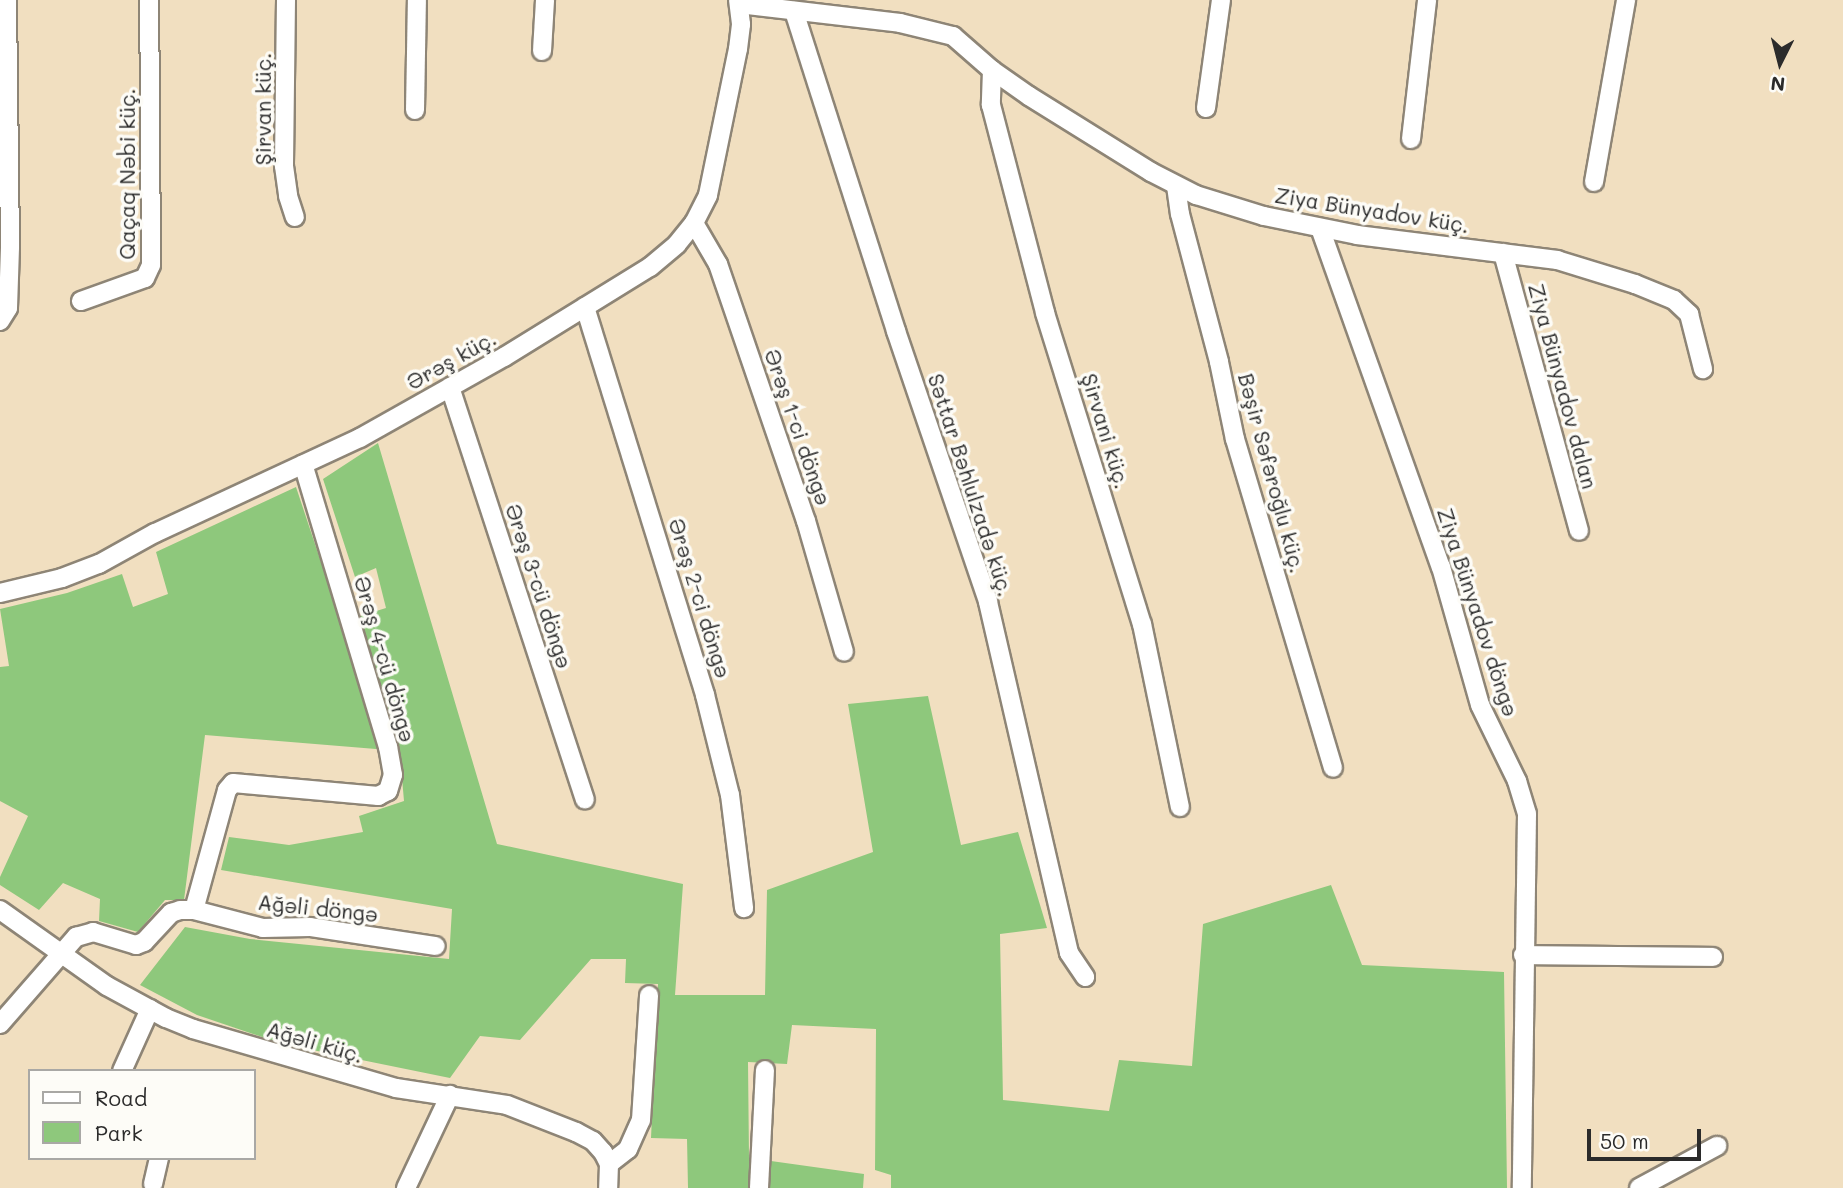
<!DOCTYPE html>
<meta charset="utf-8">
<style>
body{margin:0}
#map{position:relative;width:1843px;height:1188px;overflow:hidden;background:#f1dfc0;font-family:Mali,sans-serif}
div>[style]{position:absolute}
.green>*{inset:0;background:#8ec87c}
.roads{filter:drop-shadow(2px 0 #8e8576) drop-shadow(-2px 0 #8e8576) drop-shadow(0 2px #8e8576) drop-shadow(0 -2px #8e8576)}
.minor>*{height:18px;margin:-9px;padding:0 9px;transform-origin:9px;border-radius:9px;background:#fff}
span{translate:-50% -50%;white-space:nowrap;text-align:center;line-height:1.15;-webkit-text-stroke:7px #fdfcf7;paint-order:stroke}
.street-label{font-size:21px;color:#2b2b2b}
.legend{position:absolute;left:28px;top:1069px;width:228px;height:91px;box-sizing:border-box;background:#fdfcf7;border:2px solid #a9a8a5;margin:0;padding:9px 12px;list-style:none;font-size:21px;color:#2b2b2b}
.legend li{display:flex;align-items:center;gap:14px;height:35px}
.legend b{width:35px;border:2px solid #a9a8a5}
.north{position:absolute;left:1745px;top:28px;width:70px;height:70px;-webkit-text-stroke:5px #fdfcf7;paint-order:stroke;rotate:186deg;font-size:19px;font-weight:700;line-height:28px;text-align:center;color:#2b2b2b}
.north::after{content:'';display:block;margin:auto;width:24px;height:32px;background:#2b2b2b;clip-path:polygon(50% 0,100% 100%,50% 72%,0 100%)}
.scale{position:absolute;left:1587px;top:1129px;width:114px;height:32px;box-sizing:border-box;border:4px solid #2b2b2b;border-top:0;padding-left:9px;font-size:21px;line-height:24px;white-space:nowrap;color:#2b2b2b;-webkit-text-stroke:5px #fdfcf7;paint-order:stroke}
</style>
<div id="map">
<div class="green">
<div style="clip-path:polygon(378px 443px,497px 844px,683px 884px,675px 995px,765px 995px,767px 890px,873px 852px,848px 704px,928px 696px,961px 845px,1018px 832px,1047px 928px,1000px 934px,1003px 1100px,1109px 1111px,1119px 1060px,1192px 1066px,1203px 924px,1331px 885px,1362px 965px,1504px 972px,1507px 1188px,891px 1188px,891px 1175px,875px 1170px,876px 1029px,792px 1025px,787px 1064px,748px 1062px,749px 1158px,864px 1174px,863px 1188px,688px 1188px,687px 1139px,651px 1138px,658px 984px,625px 983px,626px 959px,591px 959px,520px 1040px,480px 1036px,450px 1078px,283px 1044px,197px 1015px,140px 985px,185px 927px,250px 939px,449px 959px,452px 909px,221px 870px,229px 837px,289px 845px,363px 832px,359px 816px,404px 801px,399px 744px,376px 749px,205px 735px,184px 900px,165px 900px,138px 932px,99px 921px,100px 899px,63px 883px,39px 910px,0 885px,0 877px,28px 816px,0 801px,0 667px,9px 666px,0 609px,67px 593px,122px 574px,133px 607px,168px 594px,156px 552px,296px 487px,341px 622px,386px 608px,376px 568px,355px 577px,323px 479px)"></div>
</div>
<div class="roads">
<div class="minor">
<div style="left:286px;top:0;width:166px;rotate:90.7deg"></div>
<div style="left:284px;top:166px;width:30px;rotate:82deg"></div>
<div style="left:288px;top:196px;width:22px;rotate:72deg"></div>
<div style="left:739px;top:4px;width:162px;rotate:6.7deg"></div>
<div style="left:900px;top:23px;width:55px;rotate:13.8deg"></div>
<div style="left:953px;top:36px;width:52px;rotate:41.1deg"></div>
<div style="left:992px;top:70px;width:45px;rotate:35.1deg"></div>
<div style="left:1029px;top:96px;width:144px;rotate:31.9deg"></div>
<div style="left:1151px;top:172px;width:51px;rotate:27.1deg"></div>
<div style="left:1196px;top:195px;width:71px;rotate:17.2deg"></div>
<div style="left:1264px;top:216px;width:95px;rotate:11.5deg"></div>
<div style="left:1357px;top:235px;width:202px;rotate:7.1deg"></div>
<div style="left:1557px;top:260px;width:82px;rotate:17.1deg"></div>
<div style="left:1635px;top:284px;width:42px;rotate:22.3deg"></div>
<div style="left:1674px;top:300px;width:21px;rotate:43deg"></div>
<div style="left:1689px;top:314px;width:57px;rotate:75.7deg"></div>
<div style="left:794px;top:11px;width:336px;rotate:72.3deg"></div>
<div style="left:896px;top:331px;width:286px;rotate:71.2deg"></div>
<div style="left:988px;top:602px;width:360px;rotate:77deg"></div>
<div style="left:1069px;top:953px;width:29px;rotate:56deg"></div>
<div style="left:542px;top:51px;width:51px;rotate:-86.6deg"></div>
<div style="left:992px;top:70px;width:35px;rotate:92deg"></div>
<div style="left:991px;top:105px;width:215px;rotate:75.4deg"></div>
<div style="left:1045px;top:313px;width:326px;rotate:72.7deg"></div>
<div style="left:1142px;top:624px;width:187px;rotate:78.3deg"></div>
<div style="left:1206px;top:108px;width:109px;rotate:-82.1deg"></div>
<div style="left:415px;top:110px;width:110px;rotate:-89deg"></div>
<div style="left:1411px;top:139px;width:140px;rotate:-83.4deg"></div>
<div style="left:1594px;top:182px;width:185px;rotate:-80deg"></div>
<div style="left:1176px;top:186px;width:28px;rotate:82deg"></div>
<div style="left:1180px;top:214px;width:153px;rotate:75.2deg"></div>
<div style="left:1219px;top:362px;width:79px;rotate:78.3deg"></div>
<div style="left:1235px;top:439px;width:343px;rotate:73.4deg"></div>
<div style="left:694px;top:223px;width:48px;rotate:59.7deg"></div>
<div style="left:718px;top:264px;width:272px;rotate:71.1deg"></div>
<div style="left:806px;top:521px;width:136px;rotate:73.8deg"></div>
<div style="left:1320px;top:228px;width:360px;rotate:70.4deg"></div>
<div style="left:1441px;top:567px;width:143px;rotate:74.2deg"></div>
<div style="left:1480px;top:705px;width:85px;rotate:64deg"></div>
<div style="left:1517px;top:781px;width:34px;rotate:73deg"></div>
<div style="left:1527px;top:814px;width:374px;rotate:90.8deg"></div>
<div style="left:1503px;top:253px;width:288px;rotate:74.7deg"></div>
<div style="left:81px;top:301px;width:68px;rotate:-19.8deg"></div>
<div style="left:145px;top:278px;width:14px;rotate:-65deg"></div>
<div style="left:151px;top:265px;width:265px;rotate:-90.4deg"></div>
<div style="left:585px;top:307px;width:406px;rotate:72.8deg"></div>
<div style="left:705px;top:695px;width:103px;rotate:76deg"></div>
<div style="left:730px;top:795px;width:114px;rotate:82.9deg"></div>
<div style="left:0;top:321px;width:15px;rotate:-58deg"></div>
<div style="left:8px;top:308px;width:61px;rotate:-88.1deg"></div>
<div style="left:10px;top:247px;width:247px;rotate:-90.7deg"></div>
<div style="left:450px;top:387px;width:434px;rotate:71.9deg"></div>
<div style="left:0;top:593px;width:64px;rotate:-13.6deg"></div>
<div style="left:62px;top:578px;width:40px;rotate:-21deg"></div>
<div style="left:99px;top:564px;width:64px;rotate:-29deg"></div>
<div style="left:155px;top:533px;width:226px;rotate:-24.9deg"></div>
<div style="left:360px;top:438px;width:165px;rotate:-29.4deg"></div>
<div style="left:504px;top:357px;width:172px;rotate:-31.7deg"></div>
<div style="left:650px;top:267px;width:35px;rotate:-40deg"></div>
<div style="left:677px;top:244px;width:27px;rotate:-51deg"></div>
<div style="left:694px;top:223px;width:31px;rotate:-63deg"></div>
<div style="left:708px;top:195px;width:149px;rotate:-78.4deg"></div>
<div style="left:738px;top:49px;width:25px;rotate:-83deg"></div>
<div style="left:741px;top:24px;width:24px;rotate:-97deg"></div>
<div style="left:0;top:910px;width:131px;rotate:35.4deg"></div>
<div style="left:107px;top:986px;width:67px;rotate:28.5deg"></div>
<div style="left:166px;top:1018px;width:29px;rotate:22deg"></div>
<div style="left:193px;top:1029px;width:211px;rotate:16.2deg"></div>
<div style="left:396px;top:1088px;width:112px;rotate:8.7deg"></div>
<div style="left:507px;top:1105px;width:74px;rotate:21.4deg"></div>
<div style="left:576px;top:1132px;width:19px;rotate:28deg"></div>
<div style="left:593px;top:1141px;width:15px;rotate:48deg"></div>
<div style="left:603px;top:1152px;width:13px;rotate:63deg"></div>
<div style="left:609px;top:1164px;width:24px;rotate:92deg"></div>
<div style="left:194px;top:910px;width:124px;rotate:-74.6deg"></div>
<div style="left:227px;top:790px;width:9px;rotate:-49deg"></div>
<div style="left:233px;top:783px;width:146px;rotate:5.1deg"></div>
<div style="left:378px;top:796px;width:11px;rotate:-27deg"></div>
<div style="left:388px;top:791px;width:17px;rotate:-73deg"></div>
<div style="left:393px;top:775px;width:28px;rotate:-100deg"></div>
<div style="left:388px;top:747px;width:295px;rotate:-106.7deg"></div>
<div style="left:1523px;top:955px;width:190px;rotate:0.6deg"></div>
<div style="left:0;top:1024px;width:116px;rotate:-48.9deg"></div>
<div style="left:76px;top:937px;width:18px;rotate:-16deg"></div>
<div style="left:93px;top:932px;width:45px;rotate:16.8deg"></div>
<div style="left:136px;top:945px;width:9px;rotate:-21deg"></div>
<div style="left:144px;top:942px;width:40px;rotate:-47deg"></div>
<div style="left:171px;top:913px;width:9px;rotate:-18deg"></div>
<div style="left:180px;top:910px;width:14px"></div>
<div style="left:194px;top:910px;width:71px;rotate:14.6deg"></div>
<div style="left:263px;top:928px;width:47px;rotate:-1.2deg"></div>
<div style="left:310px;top:927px;width:127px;rotate:8.6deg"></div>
<div style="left:122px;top:1071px;width:68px;rotate:-65.7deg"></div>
<div style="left:609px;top:1164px;width:24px;rotate:-38deg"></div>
<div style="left:628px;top:1149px;width:32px;rotate:-66deg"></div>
<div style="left:641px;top:1120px;width:125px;rotate:-86.3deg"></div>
<div style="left:153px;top:1184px;width:27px;rotate:-77deg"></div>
<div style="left:406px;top:1188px;width:103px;rotate:-64.7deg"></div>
<div style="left:759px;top:1188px;width:118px;rotate:-87.1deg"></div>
<div style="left:1639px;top:1188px;width:89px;rotate:-28.3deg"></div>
</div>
</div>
<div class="street-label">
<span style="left:263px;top:109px;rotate:-90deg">Şirvan küç.</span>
<span style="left:127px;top:174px;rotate:-90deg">Qaçaq Nəbi küç.</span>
<span style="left:1372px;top:210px;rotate:9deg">Ziya Bünyadov küç.</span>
<span style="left:451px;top:360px;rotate:-29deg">Ərəş küç.</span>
<span style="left:1563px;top:386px;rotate:75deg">Ziya Bünyadov dalan</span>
<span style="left:798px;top:427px;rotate:71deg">Ərəş 1-ci döngə</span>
<span style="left:1106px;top:431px;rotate:73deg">Şirvani küç.</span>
<span style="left:1272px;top:473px;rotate:75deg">Bəşir Səfəroğlu küç.</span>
<span style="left:971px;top:485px;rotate:72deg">Səttar Bəhlulzadə küç.</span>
<span style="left:539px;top:586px;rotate:72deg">Ərəş 3-cü döngə</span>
<span style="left:700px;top:598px;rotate:73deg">Ərəş 2-ci döngə</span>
<span style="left:1478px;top:612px;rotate:72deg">Ziya Bünyadov döngə</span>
<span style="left:385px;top:659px;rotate:74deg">Ərəş 4-cü döngə</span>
<span style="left:318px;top:908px;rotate:6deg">Ağəli döngə</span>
<span style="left:315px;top:1042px;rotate:16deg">Ağəli küç.</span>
</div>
<ul class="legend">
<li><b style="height:9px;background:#fff"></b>Road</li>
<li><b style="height:19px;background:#8ec87c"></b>Park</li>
</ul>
<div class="north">N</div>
<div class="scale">50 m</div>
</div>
